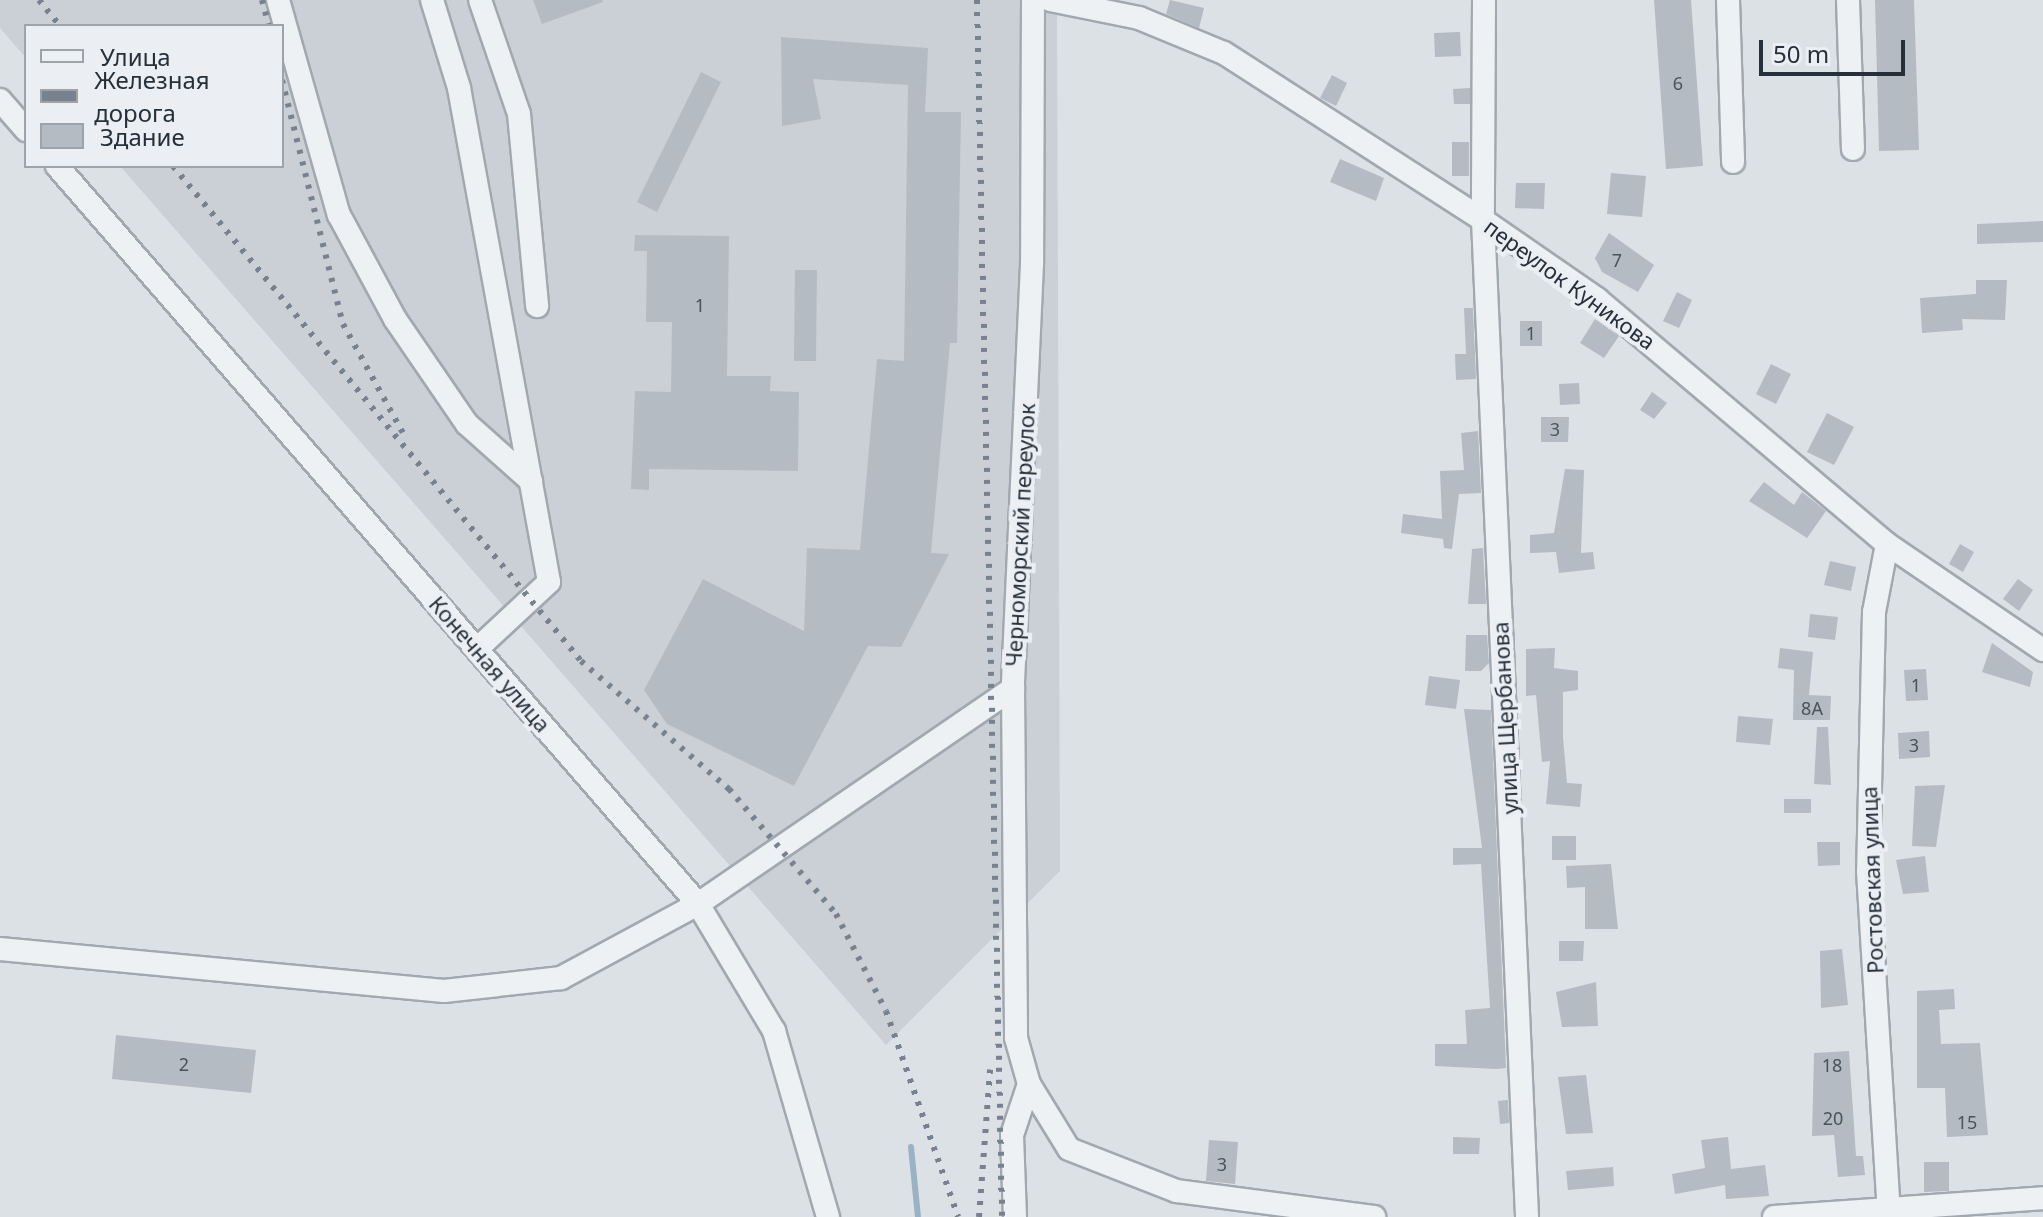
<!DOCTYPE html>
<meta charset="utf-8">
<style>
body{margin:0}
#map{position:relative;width:2043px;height:1217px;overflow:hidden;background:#dce1e5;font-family:"Noto Sans",sans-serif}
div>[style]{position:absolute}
.built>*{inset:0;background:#cad0d6}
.stream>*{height:6px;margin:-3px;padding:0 3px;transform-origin:3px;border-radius:3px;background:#99b3c4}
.building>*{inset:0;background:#b4bbc2}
.roads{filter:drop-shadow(2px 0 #a2a8ae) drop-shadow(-2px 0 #a2a8ae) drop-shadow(0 2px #a2a8ae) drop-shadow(0 -2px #a2a8ae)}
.minor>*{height:22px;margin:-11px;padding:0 11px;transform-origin:11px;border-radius:11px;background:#eef1f4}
.rail>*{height:6px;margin-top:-3px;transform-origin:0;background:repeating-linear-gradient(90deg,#77828e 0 4px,transparent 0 12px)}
span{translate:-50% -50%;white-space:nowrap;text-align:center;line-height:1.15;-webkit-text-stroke:8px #ebeff3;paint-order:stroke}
.number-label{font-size:18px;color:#4a535c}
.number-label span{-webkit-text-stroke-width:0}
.street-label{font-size:22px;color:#27303a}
.legend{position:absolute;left:24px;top:24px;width:260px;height:144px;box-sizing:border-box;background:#ebeff3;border:2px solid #9da3a9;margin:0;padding:10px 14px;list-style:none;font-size:24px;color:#27303a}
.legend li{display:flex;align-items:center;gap:16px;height:40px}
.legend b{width:40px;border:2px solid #9da3a9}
.scale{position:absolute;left:1759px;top:40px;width:146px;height:36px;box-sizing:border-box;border:4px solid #27303a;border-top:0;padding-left:10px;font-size:24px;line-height:28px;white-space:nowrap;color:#27303a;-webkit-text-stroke:6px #ebeff3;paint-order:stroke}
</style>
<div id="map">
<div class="built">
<div style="clip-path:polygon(0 0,1057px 0,1060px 871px,886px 1045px,120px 166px,282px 166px,282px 26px,26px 26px,26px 58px,0 28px)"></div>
</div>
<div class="stream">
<div style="left:911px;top:1147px;width:70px;rotate:84.3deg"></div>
</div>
<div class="building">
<div style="clip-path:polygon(533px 0,602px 0,603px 2px,542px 24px)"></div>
<div style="clip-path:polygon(1170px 0,1204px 8px,1199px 28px,1166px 14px)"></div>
<div style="clip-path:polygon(1654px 0,1691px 0,1703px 166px,1666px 169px)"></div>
<div style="clip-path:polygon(1875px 0,1914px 0,1919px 150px,1879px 151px)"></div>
<div style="clip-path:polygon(1460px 32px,1461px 56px,1435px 57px,1434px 33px)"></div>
<div style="clip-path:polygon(781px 37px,928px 48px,925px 112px,961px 112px,957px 343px,950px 343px,931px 553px,949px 554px,901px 647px,868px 646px,794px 786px,667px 724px,644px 690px,703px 579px,804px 631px,807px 548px,860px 550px,877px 359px,904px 361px,908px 85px,813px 79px,821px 119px,782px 126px)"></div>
<div style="clip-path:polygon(701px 72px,721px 82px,657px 212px,637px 202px)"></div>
<div style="clip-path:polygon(1332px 75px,1347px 83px,1336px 106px,1320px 98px)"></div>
<div style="clip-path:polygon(1470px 88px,1470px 104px,1454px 104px,1453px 89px)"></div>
<div style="clip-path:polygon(1452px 142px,1469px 142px,1469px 176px,1452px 176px)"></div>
<div style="clip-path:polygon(1340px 159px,1384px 178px,1376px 201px,1330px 182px)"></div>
<div style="clip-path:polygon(1611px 173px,1646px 176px,1642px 217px,1607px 214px)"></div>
<div style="clip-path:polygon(1516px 183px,1545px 183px,1544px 209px,1515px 208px)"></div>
<div style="clip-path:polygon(2043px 221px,2043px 242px,1977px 244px,1977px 224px)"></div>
<div style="clip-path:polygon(1609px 233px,1654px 265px,1638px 292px,1602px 272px,1595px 258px)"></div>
<div style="clip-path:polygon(635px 235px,729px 236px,727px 376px,771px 376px,770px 391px,799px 392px,798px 471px,649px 469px,649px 490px,631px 489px,635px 391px,671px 392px,672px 322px,646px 322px,647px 251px,634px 251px)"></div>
<div style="clip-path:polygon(795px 270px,817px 270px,816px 361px,794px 361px)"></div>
<div style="clip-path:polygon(1976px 280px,2007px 280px,2005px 320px,1962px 319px,1963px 330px,1922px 333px,1920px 298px,1976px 294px)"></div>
<div style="clip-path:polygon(1677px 292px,1692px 300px,1679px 328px,1663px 321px)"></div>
<div style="clip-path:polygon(1464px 308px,1473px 308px,1476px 379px,1456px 380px,1455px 354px,1466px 354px)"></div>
<div style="clip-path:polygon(1595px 319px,1619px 336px,1604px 358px,1580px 343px)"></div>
<div style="clip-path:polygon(1520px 321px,1542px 321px,1542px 346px,1520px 346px)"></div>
<div style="clip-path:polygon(1771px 364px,1791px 374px,1776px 404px,1756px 394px)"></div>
<div style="clip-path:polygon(1579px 383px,1580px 404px,1560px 405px,1559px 384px)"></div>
<div style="clip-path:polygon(1652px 392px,1667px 403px,1654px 419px,1640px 410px)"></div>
<div style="clip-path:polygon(1827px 413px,1854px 427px,1834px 465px,1807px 452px)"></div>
<div style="clip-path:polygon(1541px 417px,1569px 417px,1568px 442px,1541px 442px)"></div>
<div style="clip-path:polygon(1478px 431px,1481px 493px,1459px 494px,1452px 549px,1444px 548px,1443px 539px,1401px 533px,1403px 514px,1442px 519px,1440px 471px,1464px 470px,1461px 433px)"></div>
<div style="clip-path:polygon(1565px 469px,1584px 470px,1581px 553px,1593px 552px,1595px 569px,1559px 573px,1556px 552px,1530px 553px,1530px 535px,1554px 533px)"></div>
<div style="clip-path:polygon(1764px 482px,1794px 505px,1802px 492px,1826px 511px,1807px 538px,1749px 501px)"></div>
<div style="clip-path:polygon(1960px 544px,1974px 552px,1963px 572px,1949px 564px)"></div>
<div style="clip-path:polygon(1483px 548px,1486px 604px,1468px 604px,1472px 549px)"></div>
<div style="clip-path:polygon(1830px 561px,1856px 567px,1851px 591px,1824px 585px)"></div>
<div style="clip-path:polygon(2018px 579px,2033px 590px,2019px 611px,2003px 599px)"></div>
<div style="clip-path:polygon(1810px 614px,1838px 617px,1835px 640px,1808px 637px)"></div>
<div style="clip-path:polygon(1466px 635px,1487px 635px,1489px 663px,1481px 671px,1465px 671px)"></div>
<div style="clip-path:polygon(1992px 643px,2033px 672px,2030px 687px,1982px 672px)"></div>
<div style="clip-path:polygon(1555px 648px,1554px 668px,1578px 671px,1578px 690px,1563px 692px,1563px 737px,1567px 783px,1582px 784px,1580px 807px,1546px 804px,1550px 761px,1542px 762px,1536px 695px,1526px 696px,1526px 649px)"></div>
<div style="clip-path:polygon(1780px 648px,1813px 652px,1809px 695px,1831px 696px,1830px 720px,1793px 720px,1794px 670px,1778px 668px)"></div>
<div style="clip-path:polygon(1926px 669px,1928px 700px,1906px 701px,1904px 670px)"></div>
<div style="clip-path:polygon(1429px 676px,1460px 680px,1456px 709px,1425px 705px)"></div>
<div style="clip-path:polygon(1464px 709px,1491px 710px,1506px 1068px,1496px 1069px,1435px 1066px,1435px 1044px,1467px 1044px,1465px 1010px,1490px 1008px,1481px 864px,1453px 865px,1453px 848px,1482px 848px)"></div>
<div style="clip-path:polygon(1738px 716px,1773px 719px,1770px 745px,1736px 742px)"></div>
<div style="clip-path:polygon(1817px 727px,1828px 727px,1831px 785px,1814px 784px)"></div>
<div style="clip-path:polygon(1929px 731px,1930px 757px,1899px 759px,1898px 733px)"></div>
<div style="clip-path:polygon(1945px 785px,1936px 847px,1912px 846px,1915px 786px)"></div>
<div style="clip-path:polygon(1784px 799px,1811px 799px,1811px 813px,1784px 813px)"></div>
<div style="clip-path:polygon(1552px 836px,1576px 836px,1576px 860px,1552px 860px)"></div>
<div style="clip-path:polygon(1817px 842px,1840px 842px,1840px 865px,1818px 866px)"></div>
<div style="clip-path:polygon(1925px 856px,1929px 892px,1903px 894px,1896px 860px)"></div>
<div style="clip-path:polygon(1611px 864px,1618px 929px,1585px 929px,1585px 887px,1567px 888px,1566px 866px)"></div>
<div style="clip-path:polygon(1559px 941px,1584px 941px,1583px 961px,1559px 961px)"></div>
<div style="clip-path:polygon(1842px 949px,1848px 1005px,1821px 1008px,1820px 951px)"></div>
<div style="clip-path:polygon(1596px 982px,1598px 1026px,1562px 1027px,1556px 992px)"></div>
<div style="clip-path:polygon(1954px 989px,1955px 1009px,1939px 1010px,1941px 1044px,1980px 1043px,1988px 1135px,1947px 1137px,1945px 1088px,1917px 1088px,1917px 991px)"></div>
<div style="clip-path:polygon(116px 1035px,256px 1050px,251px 1093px,112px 1079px)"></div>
<div style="clip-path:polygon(1849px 1051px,1856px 1156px,1863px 1156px,1865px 1175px,1838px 1177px,1834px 1135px,1812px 1136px,1814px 1053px)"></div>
<div style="clip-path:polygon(1586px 1075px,1593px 1133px,1566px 1134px,1558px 1077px)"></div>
<div style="clip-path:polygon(1508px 1100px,1509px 1123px,1500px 1124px,1498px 1101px)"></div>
<div style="clip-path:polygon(1453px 1137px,1480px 1138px,1479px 1154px,1453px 1154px)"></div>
<div style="clip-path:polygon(1728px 1137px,1731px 1169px,1765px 1165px,1769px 1196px,1726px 1199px,1725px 1185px,1675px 1194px,1672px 1174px,1705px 1168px,1701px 1140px)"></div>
<div style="clip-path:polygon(1209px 1140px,1238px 1142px,1235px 1184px,1206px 1181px)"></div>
<div style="clip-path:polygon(1924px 1162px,1949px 1162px,1949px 1191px,1924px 1192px)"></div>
<div style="clip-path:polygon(1613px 1167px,1614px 1186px,1568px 1190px,1566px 1171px)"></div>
</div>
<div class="roads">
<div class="minor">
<div style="left:278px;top:0;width:223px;rotate:74.2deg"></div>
<div style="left:339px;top:215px;width:118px;rotate:61.7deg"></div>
<div style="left:395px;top:319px;width:127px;rotate:55.6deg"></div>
<div style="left:467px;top:424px;width:86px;rotate:41.7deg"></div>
<div style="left:432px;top:0;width:92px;rotate:72.9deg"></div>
<div style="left:459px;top:88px;width:502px;rotate:79.67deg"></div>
<div style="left:549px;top:582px;width:98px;rotate:137.1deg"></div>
<div style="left:480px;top:0;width:120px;rotate:71.1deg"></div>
<div style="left:519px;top:114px;width:193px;rotate:84.6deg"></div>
<div style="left:1033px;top:0;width:264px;rotate:90.2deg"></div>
<div style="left:1032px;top:264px;width:424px;rotate:92.6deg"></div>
<div style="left:1013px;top:688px;width:350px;rotate:89.5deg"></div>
<div style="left:1016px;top:1038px;width:48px;rotate:74.2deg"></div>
<div style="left:1029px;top:1084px;width:76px;rotate:58.4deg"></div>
<div style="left:1069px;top:1149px;width:116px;rotate:21.3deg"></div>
<div style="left:1177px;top:1191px;width:199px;rotate:7.5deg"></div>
<div style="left:1050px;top:0;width:91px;rotate:11.4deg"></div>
<div style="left:1139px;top:18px;width:92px;rotate:22.4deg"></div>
<div style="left:1224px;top:53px;width:308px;rotate:32.8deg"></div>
<div style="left:1483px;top:220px;width:139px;rotate:34.7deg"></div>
<div style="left:1597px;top:299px;width:380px;rotate:40.2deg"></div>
<div style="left:1887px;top:544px;width:189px;rotate:34.2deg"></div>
<div style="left:1484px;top:0;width:220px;rotate:90.3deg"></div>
<div style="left:1483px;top:220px;width:998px;rotate:87.47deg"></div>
<div style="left:1728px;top:0;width:162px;rotate:88.2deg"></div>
<div style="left:1848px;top:0;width:149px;rotate:88.1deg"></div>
<div style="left:0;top:100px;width:40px;rotate:49deg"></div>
<div style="left:57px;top:166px;width:978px;rotate:49.02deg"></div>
<div style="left:698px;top:904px;width:148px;rotate:59.1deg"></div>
<div style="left:774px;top:1031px;width:194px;rotate:73.8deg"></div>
<div style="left:1887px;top:544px;width:69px;rotate:100.8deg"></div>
<div style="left:1874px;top:612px;width:259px;rotate:91.3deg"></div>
<div style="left:1868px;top:871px;width:347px;rotate:86.5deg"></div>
<div style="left:0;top:949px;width:446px;rotate:5.4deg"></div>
<div style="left:444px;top:991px;width:118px;rotate:-6.3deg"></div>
<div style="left:561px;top:978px;width:156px;rotate:-28.4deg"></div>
<div style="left:698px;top:904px;width:382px;rotate:-34.4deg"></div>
<div style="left:1015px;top:1217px;width:82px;rotate:-92.1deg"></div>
<div style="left:1012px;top:1135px;width:54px;rotate:-71.6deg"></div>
<div style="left:1774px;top:1217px;width:270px;rotate:-4deg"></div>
</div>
</div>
<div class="rail">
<div style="left:39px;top:0;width:33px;rotate:51deg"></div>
<div style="left:262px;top:0;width:27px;rotate:75deg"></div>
<div style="left:977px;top:0;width:1217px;rotate:88.82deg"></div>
<div style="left:282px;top:80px;width:252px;rotate:76deg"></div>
<div style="left:343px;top:324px;width:124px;rotate:61.2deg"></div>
<div style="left:173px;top:166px;width:641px;rotate:50.5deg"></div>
<div style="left:581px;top:661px;width:196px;rotate:40.9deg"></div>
<div style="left:729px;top:789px;width:165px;rotate:49.4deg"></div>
<div style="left:836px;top:914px;width:109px;rotate:62.7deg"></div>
<div style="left:886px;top:1011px;width:218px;rotate:70.7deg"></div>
<div style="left:979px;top:1217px;width:148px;rotate:-85.7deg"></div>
</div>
<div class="number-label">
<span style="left:1678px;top:83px">6</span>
<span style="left:1617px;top:260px">7</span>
<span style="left:700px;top:305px">1</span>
<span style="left:1531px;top:333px">1</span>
<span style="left:1555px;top:429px">3</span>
<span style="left:1916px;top:685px">1</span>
<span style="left:1812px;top:708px">8А</span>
<span style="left:1914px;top:745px">3</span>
<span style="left:184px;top:1064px">2</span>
<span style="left:1832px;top:1065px">18</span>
<span style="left:1833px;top:1118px">20</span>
<span style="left:1967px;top:1122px">15</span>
<span style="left:1222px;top:1164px">3</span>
</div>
<div class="street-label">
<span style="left:1570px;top:284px;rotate:36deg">переулок Куникова</span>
<span style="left:1020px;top:535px;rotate:-87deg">Черноморский переулок</span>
<span style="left:490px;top:664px;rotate:49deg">Конечная улица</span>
<span style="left:1505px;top:718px;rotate:-93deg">улица Щербанова</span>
<span style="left:1872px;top:880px;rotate:-92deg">Ростовская улица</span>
</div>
<ul class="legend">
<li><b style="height:10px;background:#eef1f4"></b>Улица</li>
<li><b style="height:10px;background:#77828e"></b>Железная дорога</li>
<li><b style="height:22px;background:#b4bbc2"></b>Здание</li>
</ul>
<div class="scale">50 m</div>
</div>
